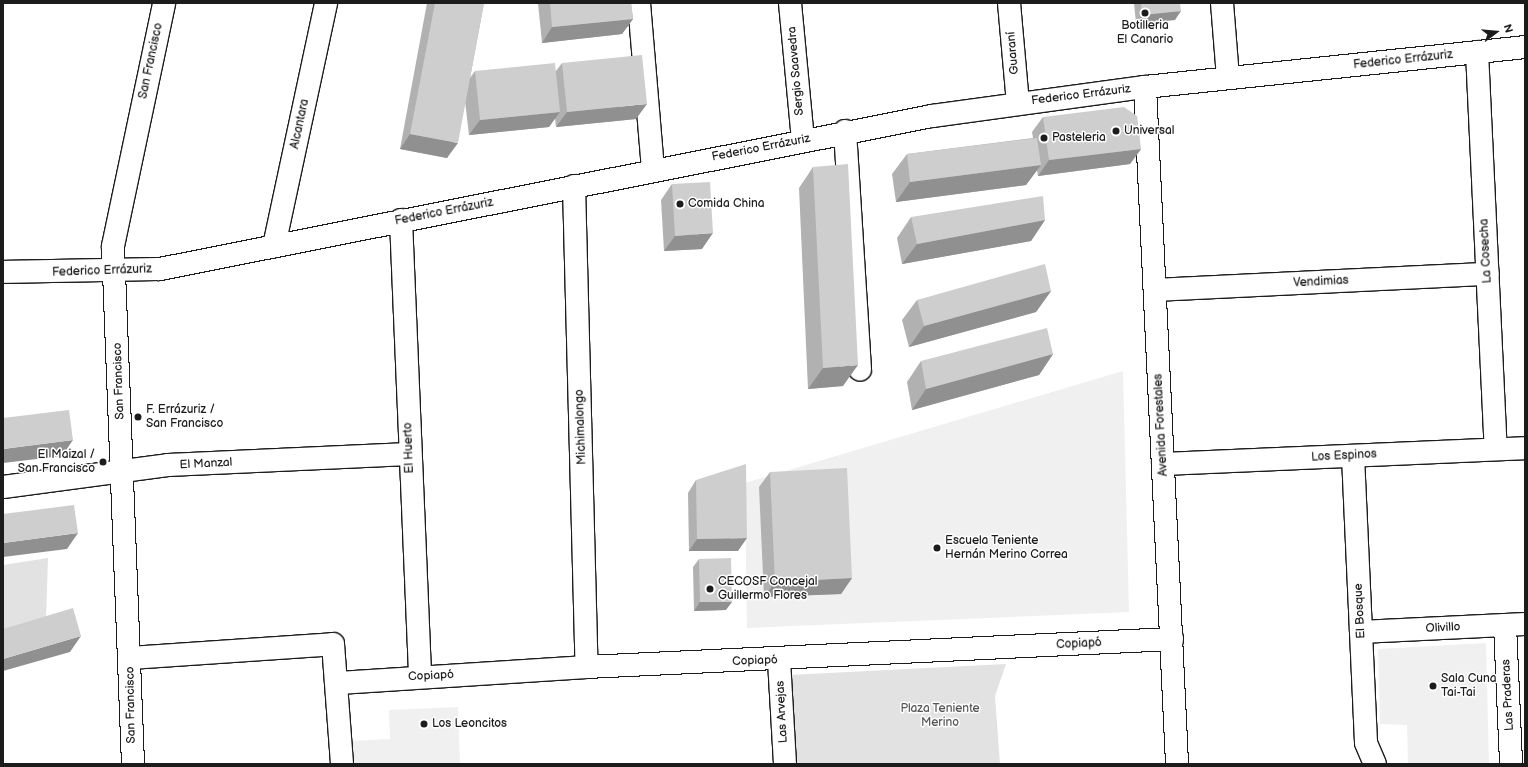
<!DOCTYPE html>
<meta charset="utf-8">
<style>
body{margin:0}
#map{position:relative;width:1528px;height:767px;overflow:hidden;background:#fff;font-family:"Balsamiq Sans",sans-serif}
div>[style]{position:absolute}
.built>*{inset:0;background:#f0f0f0}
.green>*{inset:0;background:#e2e2e2}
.roads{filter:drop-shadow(1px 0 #1c1c1c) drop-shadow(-1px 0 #1c1c1c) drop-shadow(0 1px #1c1c1c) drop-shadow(0 -1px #1c1c1c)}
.minor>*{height:22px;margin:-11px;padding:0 11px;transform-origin:11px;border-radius:11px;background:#fff}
.major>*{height:22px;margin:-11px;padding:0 11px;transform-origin:11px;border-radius:11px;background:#fff}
.wall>*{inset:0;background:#b1b1b1}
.shaded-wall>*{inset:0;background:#909090}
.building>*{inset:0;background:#cecece}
.dots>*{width:11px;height:11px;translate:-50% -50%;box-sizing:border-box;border:2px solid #fff;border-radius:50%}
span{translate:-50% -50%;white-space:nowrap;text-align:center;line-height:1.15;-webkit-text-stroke:3px #fff;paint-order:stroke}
.poi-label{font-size:12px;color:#1c1c1c}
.left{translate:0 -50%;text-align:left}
.right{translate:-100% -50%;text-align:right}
.street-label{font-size:12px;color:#1c1c1c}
.park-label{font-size:12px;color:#575757}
.frame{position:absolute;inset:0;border:4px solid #1c1c1c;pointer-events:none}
.north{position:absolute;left:1476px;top:12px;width:40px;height:40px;-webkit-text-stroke:3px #fff;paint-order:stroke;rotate:74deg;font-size:11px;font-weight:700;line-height:16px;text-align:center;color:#1c1c1c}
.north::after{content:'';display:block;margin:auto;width:14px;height:18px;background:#1c1c1c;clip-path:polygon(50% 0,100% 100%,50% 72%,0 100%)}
</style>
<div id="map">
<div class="built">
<div style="clip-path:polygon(1123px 371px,1129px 612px,747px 628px,745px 483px)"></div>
<div style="clip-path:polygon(1486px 643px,1489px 764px,1408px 764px,1407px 725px,1380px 724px,1378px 649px)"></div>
<div style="clip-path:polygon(458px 707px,460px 764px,352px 764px,351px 741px,390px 739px,389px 710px)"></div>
</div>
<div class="green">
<div style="clip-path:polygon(48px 558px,46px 620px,3px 633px,3px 565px)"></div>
<div style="clip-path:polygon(1006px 664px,995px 696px,1000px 764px,793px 764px,789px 675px)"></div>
</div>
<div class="roads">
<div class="minor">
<div style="left:639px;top:3px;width:168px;rotate:85.2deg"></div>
<div style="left:790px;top:3px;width:138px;rotate:84.6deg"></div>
<div style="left:1009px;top:3px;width:100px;rotate:84.9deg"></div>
<div style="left:1222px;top:3px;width:75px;rotate:85.4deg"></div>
<div style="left:1477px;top:52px;width:397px;rotate:87.3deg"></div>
<div style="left:1145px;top:87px;width:678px;rotate:87.29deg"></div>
<div style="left:845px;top:131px;width:239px;rotate:86.4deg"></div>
<div style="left:574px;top:186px;width:481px;rotate:88.5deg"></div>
<div style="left:401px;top:220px;width:456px;rotate:87.6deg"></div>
<div style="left:274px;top:246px;width:249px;rotate:-77.9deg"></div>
<div style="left:3px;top:272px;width:157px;rotate:-1.1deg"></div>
<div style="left:160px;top:269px;width:787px;rotate:-11.21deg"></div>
<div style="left:932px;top:116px;width:215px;rotate:-7.8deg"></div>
<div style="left:1145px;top:87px;width:382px;rotate:-6deg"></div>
<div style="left:1155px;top:290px;width:333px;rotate:-2.8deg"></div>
<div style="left:1353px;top:456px;width:287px;rotate:87.4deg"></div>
<div style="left:1366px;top:743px;width:23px;rotate:67deg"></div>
<div style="left:1163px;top:464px;width:362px;rotate:-2.5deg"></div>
<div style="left:3px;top:487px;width:166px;rotate:-7.6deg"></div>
<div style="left:168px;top:465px;width:241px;rotate:-2.6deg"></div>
<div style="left:1505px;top:625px;width:139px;rotate:87.5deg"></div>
<div style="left:1361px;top:632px;width:164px;rotate:-2.8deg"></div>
<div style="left:130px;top:658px;width:203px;rotate:-3.9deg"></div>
<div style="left:333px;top:644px;width:120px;rotate:85.7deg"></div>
<div style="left:779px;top:660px;width:104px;rotate:86.7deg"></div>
<div style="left:338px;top:683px;width:250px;rotate:-3.7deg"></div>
<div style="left:587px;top:667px;width:586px;rotate:-2.74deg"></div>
</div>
<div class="major">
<div style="left:133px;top:764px;width:518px;rotate:-92.21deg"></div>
<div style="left:113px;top:246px;width:248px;rotate:-78.1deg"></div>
</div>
</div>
<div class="wall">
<div style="clip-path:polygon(427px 3px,484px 3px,470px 78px,475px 71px,556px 71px,562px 63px,636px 119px,556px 127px,555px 118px,549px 127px,469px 135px,465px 101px,447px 158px,400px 149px)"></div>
<div style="clip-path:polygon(538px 3px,631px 3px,633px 19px,622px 34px,542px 43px)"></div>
<div style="clip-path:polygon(1134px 3px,1180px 3px,1175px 20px,1136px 23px)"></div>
<div style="clip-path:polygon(1043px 117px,1141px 149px,1130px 164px,1038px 176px,1037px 170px,1026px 185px,896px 202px,892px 174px,907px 154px,1033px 138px,1032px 132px)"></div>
<div style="clip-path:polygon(813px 167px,843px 386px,808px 389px,799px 188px)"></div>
<div style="clip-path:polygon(672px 184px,702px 249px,664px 251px,661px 200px)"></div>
<div style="clip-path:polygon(911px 217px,1045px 220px,1031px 241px,902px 264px,897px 238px)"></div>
<div style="clip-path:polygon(1051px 291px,1036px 312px,909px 347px,902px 320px,917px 300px)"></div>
<div style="clip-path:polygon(1053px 354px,1039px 375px,912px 410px,907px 382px,921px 361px)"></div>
<div style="clip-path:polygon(770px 472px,852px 578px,841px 594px,764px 597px,759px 487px)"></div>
<div style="clip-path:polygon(696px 480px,738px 551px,689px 551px,688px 493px)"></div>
<div style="clip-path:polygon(699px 559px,726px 610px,694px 611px,693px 567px)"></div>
</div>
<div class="shaded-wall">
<div style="clip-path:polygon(1181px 11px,1175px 20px,1136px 23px,1142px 15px)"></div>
<div style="clip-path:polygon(633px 19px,622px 34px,542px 43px,552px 27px)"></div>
<div style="clip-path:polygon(647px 104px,636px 119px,556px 127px,567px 112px)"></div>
<div style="clip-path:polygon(560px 112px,549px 127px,469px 135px,480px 120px)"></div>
<div style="clip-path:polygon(410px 134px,458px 143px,447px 158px,400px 149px)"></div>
<div style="clip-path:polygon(1141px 149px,1130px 164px,1038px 176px,1049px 160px)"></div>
<div style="clip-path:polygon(1041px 165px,1026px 185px,896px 202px,910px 182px)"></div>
<div style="clip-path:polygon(1045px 220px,1031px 241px,902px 264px,917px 244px)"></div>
<div style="clip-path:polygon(713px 233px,702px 249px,664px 251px,675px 236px)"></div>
<div style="clip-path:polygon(1051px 291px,1036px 312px,909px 347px,924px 326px)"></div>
<div style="clip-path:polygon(1053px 354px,1039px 375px,912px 410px,926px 389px)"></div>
<div style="clip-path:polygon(858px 365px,843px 386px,808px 389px,823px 368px)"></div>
<div style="clip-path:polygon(73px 440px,62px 456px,3px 463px,3px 449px)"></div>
<div style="clip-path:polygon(78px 533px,67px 549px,3px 557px,3px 543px)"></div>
<div style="clip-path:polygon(747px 538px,738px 551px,689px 551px,697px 539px)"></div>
<div style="clip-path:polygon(852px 578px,841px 594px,764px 597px,775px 582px)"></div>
<div style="clip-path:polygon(700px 602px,732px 602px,726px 610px,694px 611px)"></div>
<div style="clip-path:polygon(81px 636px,70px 652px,3px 671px,3px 659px)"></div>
</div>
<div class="building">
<div style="clip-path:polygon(435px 3px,484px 3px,458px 143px,410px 134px)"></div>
<div style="clip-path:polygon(550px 3px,631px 3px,633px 19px,552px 27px)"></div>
<div style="clip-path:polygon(1141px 3px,1180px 3px,1181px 11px,1142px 15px)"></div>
<div style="clip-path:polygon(642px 55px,647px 104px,567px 112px,562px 63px)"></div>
<div style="clip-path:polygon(555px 63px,560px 112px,480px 120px,475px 71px)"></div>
<div style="clip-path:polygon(1124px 107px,1137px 116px,1141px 149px,1049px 160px,1043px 117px)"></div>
<div style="clip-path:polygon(1037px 138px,1041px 165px,910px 182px,907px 154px)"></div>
<div style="clip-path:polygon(848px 164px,858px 365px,823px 368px,813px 167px)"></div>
<div style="clip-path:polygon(710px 182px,713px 233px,675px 236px,672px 184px)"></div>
<div style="clip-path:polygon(1043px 196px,1045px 220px,917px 244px,911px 217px)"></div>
<div style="clip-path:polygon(1045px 264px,1051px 291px,924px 326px,917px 300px)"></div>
<div style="clip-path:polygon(1047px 328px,1053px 354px,926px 389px,921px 361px)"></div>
<div style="clip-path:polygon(69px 410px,73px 440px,3px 449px,3px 418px)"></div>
<div style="clip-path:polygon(746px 464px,747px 538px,697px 539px,696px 480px)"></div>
<div style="clip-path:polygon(847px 468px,852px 578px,775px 582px,770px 472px)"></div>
<div style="clip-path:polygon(74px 505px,78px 533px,3px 543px,3px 514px)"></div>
<div style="clip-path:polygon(731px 558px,732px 602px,700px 602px,699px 559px)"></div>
<div style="clip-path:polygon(73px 608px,81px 636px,3px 659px,3px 629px)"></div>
</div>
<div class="dots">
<div style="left:1145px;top:13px;background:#1c1c1c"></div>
<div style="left:1116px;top:131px;background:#1c1c1c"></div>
<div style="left:1044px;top:138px;background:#1c1c1c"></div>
<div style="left:680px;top:204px;background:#1c1c1c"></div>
<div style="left:138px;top:417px;background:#1c1c1c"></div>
<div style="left:103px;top:462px;background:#1c1c1c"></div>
<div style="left:937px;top:548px;background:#1c1c1c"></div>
<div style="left:710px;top:589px;background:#1c1c1c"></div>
<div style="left:1433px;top:686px;background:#1c1c1c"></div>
<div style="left:424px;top:724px;background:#1c1c1c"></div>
</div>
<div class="poi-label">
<span style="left:1145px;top:33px">Botilleria<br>El Canario</span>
<span class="left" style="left:1124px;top:131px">Universal</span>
<span class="left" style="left:1052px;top:138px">Pasteleria</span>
<span class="left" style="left:688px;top:204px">Comida China</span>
<span class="left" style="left:146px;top:417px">F. Errázuriz /<br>San Francisco</span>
<span class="right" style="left:95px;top:462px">El Maizal /<br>San Francisco</span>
<span class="left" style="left:945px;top:548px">Escuela Teniente<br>Hernán Merino Correa</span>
<span class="left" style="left:718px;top:589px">CECOSF Concejal<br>Guillermo Flores</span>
<span class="left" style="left:1441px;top:686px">Sala Cuna<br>Tai-Tai</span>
<span class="left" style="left:432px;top:724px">Los Leoncitos</span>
</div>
<div class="street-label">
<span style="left:1013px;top:53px;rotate:-95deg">Guaraní</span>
<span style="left:1403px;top:60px;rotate:-6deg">Federico Errázuriz</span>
<span style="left:151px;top:61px;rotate:-78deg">San Francisco</span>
<span style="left:796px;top:71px;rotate:-95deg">Sergio Saavedra</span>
<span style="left:1081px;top:95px;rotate:-7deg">Federico Errázuriz</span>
<span style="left:300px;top:124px;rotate:-78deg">Alcantara</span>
<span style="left:761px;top:148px;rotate:-11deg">Federico Errázuriz</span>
<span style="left:444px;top:212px;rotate:-11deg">Federico Errázuriz</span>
<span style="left:1486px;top:251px;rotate:-93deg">La Cosecha</span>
<span style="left:102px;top:271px;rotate:-2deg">Federico Errázuriz</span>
<span style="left:1321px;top:282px;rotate:-3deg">Vendimias</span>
<span style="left:119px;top:381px;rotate:-92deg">San Francisco</span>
<span style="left:1161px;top:425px;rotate:-93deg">Avenida Forestales</span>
<span style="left:581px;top:427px;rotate:-92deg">Michimalongo</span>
<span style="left:409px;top:448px;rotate:-92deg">El Huerto</span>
<span style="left:1344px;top:456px;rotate:-3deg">Los Espinos</span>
<span style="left:206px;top:464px;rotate:-3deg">El Manzal</span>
<span style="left:1360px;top:611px;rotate:-93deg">El Bosque</span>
<span style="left:1443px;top:628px;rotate:-3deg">Olivillo</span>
<span style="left:1079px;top:644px;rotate:-3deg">Copiapó</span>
<span style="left:755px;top:661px;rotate:-2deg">Copiapó</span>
<span style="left:431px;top:676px;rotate:-3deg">Copiapó</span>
<span style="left:1508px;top:695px;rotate:-93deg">Las Praderas</span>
<span style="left:131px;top:705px;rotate:-91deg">San Francisco</span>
<span style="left:782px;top:712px;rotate:-93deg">Las Arvejas</span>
</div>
<div class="park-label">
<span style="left:940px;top:716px">Plaza Teniente<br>Merino</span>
</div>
<div class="frame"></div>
<div class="north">N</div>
</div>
